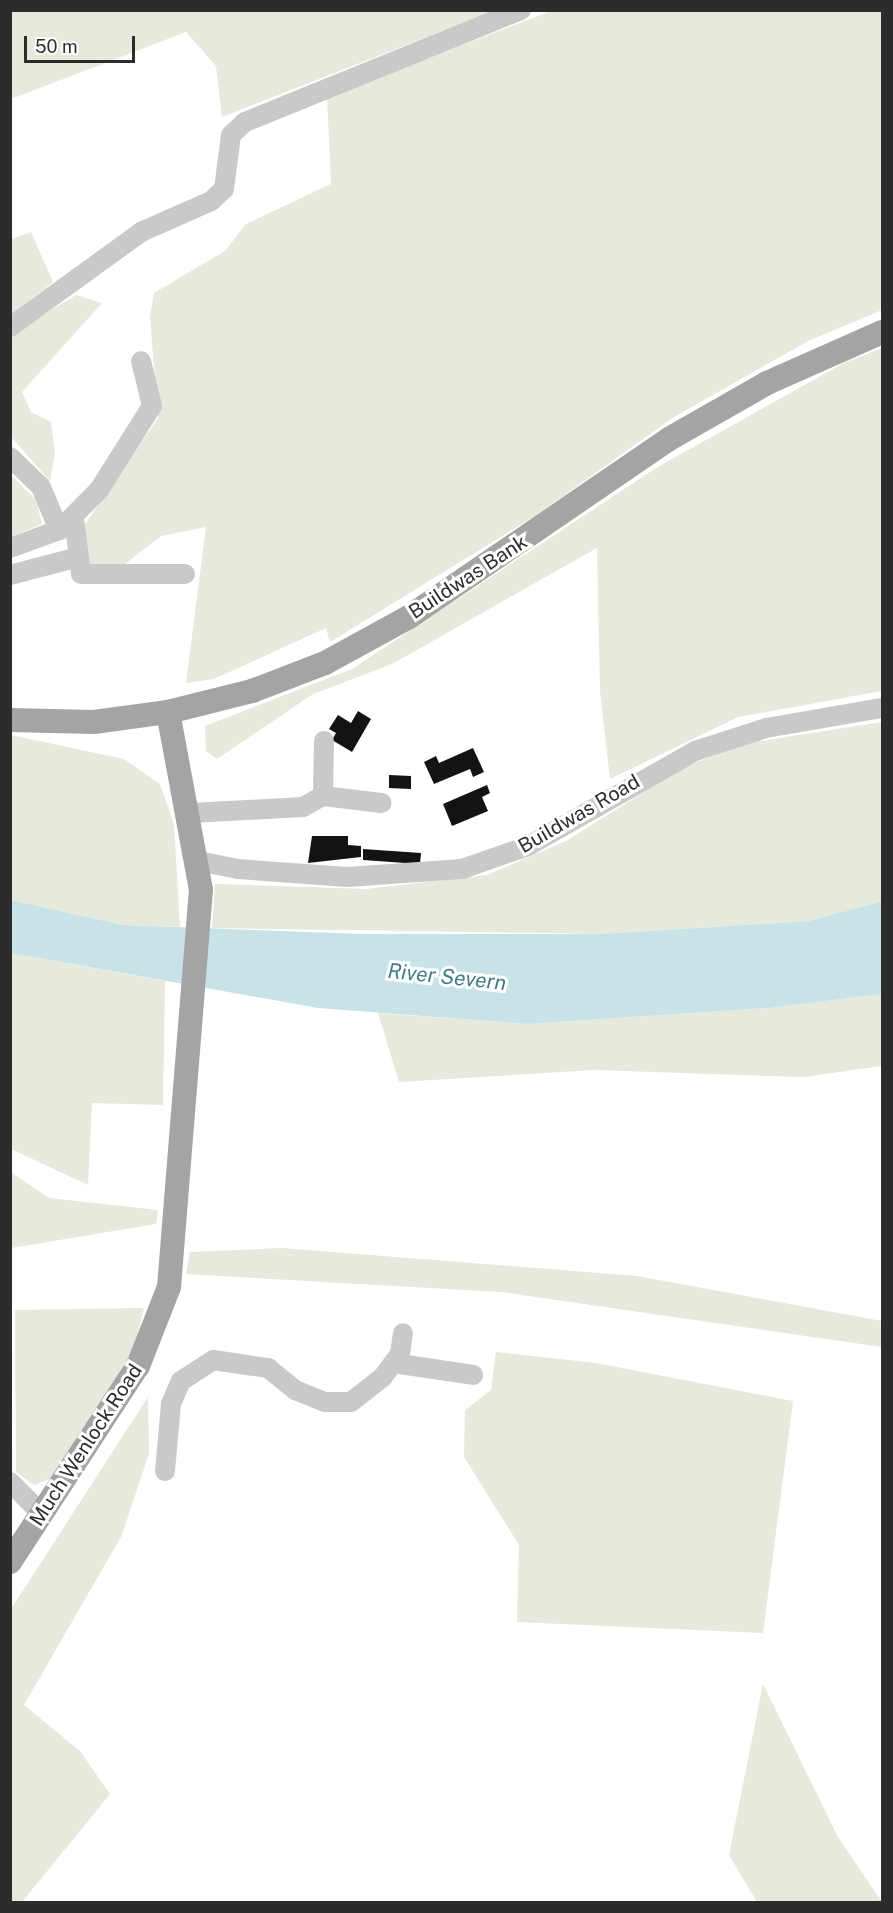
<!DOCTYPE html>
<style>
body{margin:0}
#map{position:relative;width:893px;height:1913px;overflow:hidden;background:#fff;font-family:"Public Sans",sans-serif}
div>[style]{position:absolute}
.green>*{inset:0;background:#e6e9db}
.water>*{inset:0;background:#c8e3e8}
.building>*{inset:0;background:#131313}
.minor>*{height:20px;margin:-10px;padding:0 10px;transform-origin:10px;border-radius:10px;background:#c9c9c9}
.major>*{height:24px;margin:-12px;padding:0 12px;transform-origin:12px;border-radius:12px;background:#a4a4a4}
span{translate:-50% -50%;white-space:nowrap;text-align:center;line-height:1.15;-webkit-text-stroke:6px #fff;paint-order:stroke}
.street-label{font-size:20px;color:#2c2c2c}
.water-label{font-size:21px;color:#427d87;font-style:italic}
.frame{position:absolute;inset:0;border:12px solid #2c2c2c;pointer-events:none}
.scale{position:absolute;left:24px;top:36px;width:111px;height:27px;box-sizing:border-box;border:3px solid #2c2c2c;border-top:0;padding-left:8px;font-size:18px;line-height:21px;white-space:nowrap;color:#2c2c2c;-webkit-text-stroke:4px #fff;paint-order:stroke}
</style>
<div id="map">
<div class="green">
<div style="clip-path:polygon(10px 11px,493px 11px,222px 117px,216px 66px,186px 32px,11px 99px)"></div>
<div style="clip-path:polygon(551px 11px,882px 11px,882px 310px,808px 341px,674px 417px,538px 514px,330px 642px,326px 628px,214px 679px,186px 683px,206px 527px,161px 536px,120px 568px,83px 566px,83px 527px,158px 418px,150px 317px,154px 293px,225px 251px,246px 224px,331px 184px,327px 97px)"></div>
<div style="clip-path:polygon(31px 232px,53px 282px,11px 315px,11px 239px)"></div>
<div style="clip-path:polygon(76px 295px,102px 303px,22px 392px,31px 412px,51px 422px,55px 453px,50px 481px,11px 437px,10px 335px)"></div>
<div style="clip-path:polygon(882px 348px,882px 691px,738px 717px,610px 779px,600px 691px,597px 548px,392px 664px,313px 694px,217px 759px,206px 751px,205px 726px,352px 669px,656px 468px,844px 363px)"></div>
<div style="clip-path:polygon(10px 474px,36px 500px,42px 524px,11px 537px)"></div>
<div style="clip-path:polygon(882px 722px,882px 901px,809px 921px,602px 934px,212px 928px,215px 884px,366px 889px,487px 875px,568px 840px,680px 769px,742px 744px)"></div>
<div style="clip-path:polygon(11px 735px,124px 759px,160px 784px,174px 824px,180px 927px,123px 925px,11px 900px)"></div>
<div style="clip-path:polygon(11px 953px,165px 981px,163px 1105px,92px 1103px,88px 1185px,11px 1149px)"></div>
<div style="clip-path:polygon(882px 994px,882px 1066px,803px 1077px,593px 1070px,399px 1082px,378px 1013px,527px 1024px,769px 1008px)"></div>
<div style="clip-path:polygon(11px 1172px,49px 1198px,158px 1210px,156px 1224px,11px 1248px)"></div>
<div style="clip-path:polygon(282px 1248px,637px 1276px,882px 1321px,882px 1347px,501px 1292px,186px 1274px,190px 1252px)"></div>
<div style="clip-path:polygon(144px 1308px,133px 1352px,107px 1397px,55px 1477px,34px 1485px,16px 1472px,15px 1310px)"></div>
<div style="clip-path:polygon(496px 1352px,596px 1363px,793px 1401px,763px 1633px,517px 1622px,519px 1545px,464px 1457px,465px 1410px,491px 1390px)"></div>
<div style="clip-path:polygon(148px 1397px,149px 1453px,122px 1535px,24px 1705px,80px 1751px,110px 1794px,22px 1902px,11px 1902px,11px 1609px)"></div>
<div style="clip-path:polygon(763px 1684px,838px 1837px,882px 1902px,757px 1902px,729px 1855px)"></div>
</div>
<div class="water">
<div style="clip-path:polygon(11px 900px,123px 925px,363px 934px,602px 934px,809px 921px,882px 901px,882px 994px,769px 1008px,527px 1024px,318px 1008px,11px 953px)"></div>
</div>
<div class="building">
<div style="clip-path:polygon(358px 711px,371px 719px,352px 752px,332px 740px,336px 733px,329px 729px,338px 715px,351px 723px)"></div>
<div style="clip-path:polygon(473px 748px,484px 772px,473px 777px,470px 769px,434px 784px,424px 762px,436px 756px,439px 763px)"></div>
<div style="clip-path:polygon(389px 775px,411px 776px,411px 789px,389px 788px)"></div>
<div style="clip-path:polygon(487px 785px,490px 793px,482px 797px,488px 811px,452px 826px,443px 804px)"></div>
<div style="clip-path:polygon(312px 836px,348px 836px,348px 845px,361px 846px,361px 857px,308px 863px)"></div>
<div style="clip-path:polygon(363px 849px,421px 853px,420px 864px,363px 860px)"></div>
</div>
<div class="minor">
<div style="left:10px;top:327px;width:162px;rotate:-35.9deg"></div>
<div style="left:141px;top:232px;width:77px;rotate:-23.9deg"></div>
<div style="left:211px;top:201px;width:18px;rotate:-43deg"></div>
<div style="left:224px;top:189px;width:54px;rotate:-82.6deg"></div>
<div style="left:231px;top:135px;width:19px;rotate:-43deg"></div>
<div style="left:245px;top:122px;width:298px;rotate:-22.1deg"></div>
<div style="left:10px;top:457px;width:43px;rotate:44.1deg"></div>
<div style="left:41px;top:487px;width:47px;rotate:67.3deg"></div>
<div style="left:59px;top:530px;width:52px;rotate:159.8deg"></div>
<div style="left:74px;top:519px;width:55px;rotate:82.7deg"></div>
<div style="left:81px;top:574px;width:104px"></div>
<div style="left:59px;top:530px;width:57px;rotate:-45deg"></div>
<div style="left:99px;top:490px;width:99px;rotate:-57.8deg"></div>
<div style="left:152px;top:406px;width:46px;rotate:-103.7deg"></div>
<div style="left:10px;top:575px;width:67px;rotate:-14.7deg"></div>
<div style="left:323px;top:796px;width:59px;rotate:6.8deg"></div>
<div style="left:190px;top:813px;width:113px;rotate:-3deg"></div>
<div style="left:303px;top:807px;width:23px;rotate:-29deg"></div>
<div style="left:323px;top:796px;width:55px;rotate:-89deg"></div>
<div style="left:198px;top:861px;width:41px;rotate:11.3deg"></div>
<div style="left:238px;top:869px;width:109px;rotate:4.2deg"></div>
<div style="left:347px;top:877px;width:115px;rotate:-4deg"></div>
<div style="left:462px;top:869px;width:70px;rotate:-19.2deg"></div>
<div style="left:528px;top:846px;width:192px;rotate:-29.6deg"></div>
<div style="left:695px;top:751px;width:75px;rotate:-17.9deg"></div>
<div style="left:766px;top:728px;width:118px;rotate:-9.8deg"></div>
<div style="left:393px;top:1363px;width:81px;rotate:8.5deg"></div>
<div style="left:165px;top:1471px;width:67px;rotate:-84.9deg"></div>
<div style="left:171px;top:1404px;width:25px;rotate:-67deg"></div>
<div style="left:181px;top:1381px;width:38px;rotate:-33deg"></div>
<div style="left:213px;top:1360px;width:56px;rotate:8.3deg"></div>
<div style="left:268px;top:1368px;width:35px;rotate:39deg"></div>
<div style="left:295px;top:1390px;width:32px;rotate:22deg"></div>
<div style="left:325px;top:1402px;width:26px"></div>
<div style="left:351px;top:1402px;width:39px;rotate:-38deg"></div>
<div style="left:382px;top:1378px;width:30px;rotate:-53deg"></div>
<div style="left:400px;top:1354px;width:21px;rotate:-82deg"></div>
<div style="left:10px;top:1482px;width:45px;rotate:45deg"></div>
</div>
<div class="major">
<div style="left:10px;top:720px;width:84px;rotate:1.4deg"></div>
<div style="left:94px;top:722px;width:75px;rotate:-7.7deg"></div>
<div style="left:10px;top:1562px;width:234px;rotate:-56.9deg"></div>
<div style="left:138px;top:1366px;width:85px;rotate:-68.6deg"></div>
<div style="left:169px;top:1287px;width:398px;rotate:-85.4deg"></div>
<div style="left:201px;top:890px;width:181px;rotate:-100.5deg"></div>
<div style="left:168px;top:712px;width:87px;rotate:-14deg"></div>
<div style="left:252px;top:691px;width:78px;rotate:-21deg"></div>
<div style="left:325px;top:663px;width:96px;rotate:-28.7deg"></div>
<div style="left:409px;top:617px;width:315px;rotate:-34.4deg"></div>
<div style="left:669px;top:439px;width:113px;rotate:-29.7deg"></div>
<div style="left:767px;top:383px;width:126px;rotate:-23.9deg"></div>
</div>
<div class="street-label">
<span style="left:468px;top:577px;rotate:-33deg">Buildwas Bank</span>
<span style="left:579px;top:814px;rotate:-30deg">Buildwas Road</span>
<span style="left:86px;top:1445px;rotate:-57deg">Much Wenlock Road</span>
</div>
<div class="water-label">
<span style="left:447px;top:977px;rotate:6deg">River Severn</span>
</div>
<div class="frame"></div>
<div class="scale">50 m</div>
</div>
